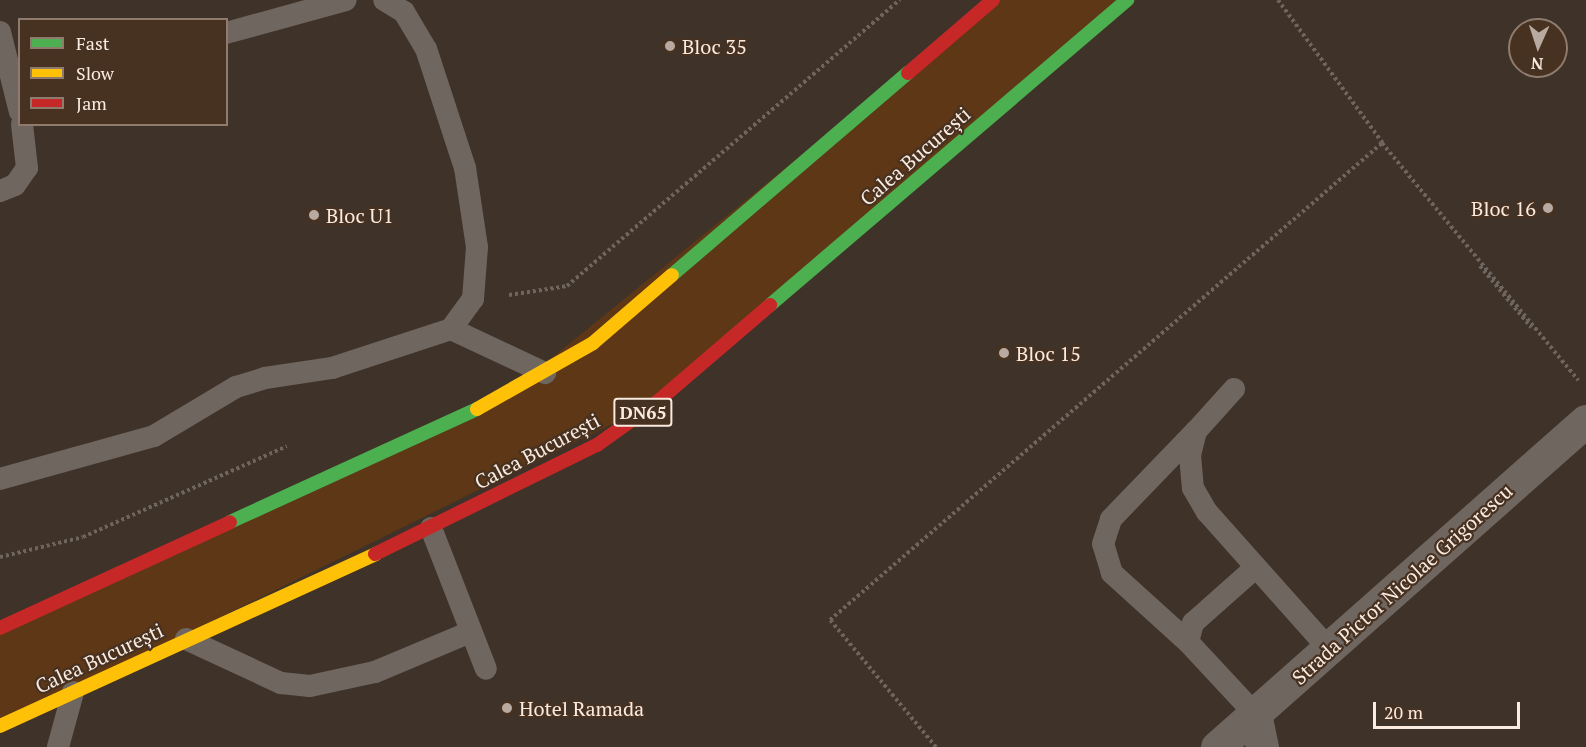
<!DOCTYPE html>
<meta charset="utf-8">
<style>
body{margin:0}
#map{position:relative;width:1586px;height:747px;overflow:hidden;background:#3f3229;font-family:"PT Serif",serif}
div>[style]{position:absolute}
.green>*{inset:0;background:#5d3716}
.path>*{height:4px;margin-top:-2px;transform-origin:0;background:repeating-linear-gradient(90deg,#6e655f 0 3px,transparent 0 6px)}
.lane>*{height:22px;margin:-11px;padding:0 11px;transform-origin:11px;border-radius:11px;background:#6f6660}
.street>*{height:33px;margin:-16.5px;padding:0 16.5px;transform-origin:16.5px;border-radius:16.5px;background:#6f6660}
.fast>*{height:14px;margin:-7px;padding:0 7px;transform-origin:7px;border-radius:7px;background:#4caf50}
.slow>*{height:14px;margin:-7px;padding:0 7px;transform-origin:7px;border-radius:7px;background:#ffc107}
.jam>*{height:14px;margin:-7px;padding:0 7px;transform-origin:7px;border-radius:7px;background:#c62828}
.dots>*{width:16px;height:16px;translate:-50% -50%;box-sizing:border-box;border:3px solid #473121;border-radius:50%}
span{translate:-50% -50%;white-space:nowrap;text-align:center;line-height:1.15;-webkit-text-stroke:4.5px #473121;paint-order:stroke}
.shield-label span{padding:2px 4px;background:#473121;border:2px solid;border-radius:4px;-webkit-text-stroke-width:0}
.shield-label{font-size:18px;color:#faebe1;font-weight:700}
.poi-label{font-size:20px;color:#faebe1}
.left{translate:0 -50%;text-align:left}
.right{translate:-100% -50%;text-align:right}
.street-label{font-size:20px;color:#faebe1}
.legend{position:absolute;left:18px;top:18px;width:210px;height:108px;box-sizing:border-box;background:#473121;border:2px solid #8f7b6e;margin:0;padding:8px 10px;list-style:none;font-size:18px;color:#faebe1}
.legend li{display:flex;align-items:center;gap:12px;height:30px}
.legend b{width:30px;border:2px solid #8f7b6e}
.north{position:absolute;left:1508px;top:18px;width:60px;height:60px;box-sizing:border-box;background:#473121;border:2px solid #8f7b6e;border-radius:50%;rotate:183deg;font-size:16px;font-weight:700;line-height:24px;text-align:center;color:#faebe1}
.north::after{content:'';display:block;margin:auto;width:21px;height:27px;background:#b9aaa1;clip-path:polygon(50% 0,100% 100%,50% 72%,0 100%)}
.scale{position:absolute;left:1373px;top:702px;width:147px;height:27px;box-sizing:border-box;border:3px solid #faebe1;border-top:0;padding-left:8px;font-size:18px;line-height:21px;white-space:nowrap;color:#faebe1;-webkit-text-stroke:4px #473121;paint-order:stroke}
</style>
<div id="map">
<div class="green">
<div style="clip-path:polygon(992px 0,1127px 0,657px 402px,0 726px,0 628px,505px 396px)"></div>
</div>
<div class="path">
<div style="left:1278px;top:0;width:180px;rotate:53.8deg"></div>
<div style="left:1480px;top:266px;width:80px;rotate:50.1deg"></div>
<div style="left:509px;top:295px;width:59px;rotate:-8.8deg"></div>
<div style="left:567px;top:286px;width:439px;rotate:-40.7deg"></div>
<div style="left:0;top:557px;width:85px;rotate:-13.5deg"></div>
<div style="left:83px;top:537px;width:223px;rotate:-24deg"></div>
<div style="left:936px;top:747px;width:165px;rotate:-129.8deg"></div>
<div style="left:830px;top:620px;width:730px;rotate:-40.83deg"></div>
<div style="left:1382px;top:143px;width:308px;rotate:50.4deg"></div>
</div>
<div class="lane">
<div style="left:0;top:32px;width:82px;rotate:76deg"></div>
<div style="left:226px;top:33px;width:124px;rotate:-15.4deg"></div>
<div style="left:0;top:191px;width:16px;rotate:-22deg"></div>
<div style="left:15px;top:185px;width:21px;rotate:-55deg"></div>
<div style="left:27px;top:168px;width:44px;rotate:-96.5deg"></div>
<div style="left:451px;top:329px;width:104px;rotate:25.1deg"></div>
<div style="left:1234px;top:389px;width:57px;rotate:132.1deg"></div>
<div style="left:1196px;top:431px;width:25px;rotate:104deg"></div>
<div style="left:1190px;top:455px;width:33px;rotate:85deg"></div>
<div style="left:1193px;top:488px;width:28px;rotate:60deg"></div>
<div style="left:1207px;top:512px;width:183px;rotate:48.3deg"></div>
<div style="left:0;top:479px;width:160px;rotate:-15.6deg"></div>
<div style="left:154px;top:436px;width:96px;rotate:-30.9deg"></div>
<div style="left:236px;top:387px;width:30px;rotate:-17deg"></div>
<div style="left:265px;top:378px;width:68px;rotate:-8.5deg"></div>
<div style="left:332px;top:368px;width:125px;rotate:-18.1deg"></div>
<div style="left:451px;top:329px;width:37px;rotate:-54deg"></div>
<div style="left:473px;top:299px;width:52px;rotate:-85.6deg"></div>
<div style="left:477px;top:247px;width:80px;rotate:-98.6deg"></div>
<div style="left:465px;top:168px;width:125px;rotate:-108.1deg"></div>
<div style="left:426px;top:49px;width:43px;rotate:-120.7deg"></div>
<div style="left:404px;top:12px;width:23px;rotate:-149deg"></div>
<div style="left:431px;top:528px;width:151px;rotate:68.7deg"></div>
<div style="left:186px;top:639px;width:105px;rotate:24.9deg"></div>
<div style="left:281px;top:683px;width:29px;rotate:6deg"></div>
<div style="left:310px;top:686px;width:66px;rotate:-12.2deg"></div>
<div style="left:375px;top:672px;width:103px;rotate:-22.8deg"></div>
<div style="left:1188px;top:642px;width:103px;rotate:-137.8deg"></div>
<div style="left:1112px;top:573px;width:30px;rotate:-107deg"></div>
<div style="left:1103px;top:544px;width:26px;rotate:-72deg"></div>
<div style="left:1111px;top:519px;width:121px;rotate:-46deg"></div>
<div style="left:1255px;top:714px;width:98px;rotate:-132.9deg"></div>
<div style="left:1188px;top:642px;width:20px;rotate:-75deg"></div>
<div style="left:1193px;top:623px;width:84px;rotate:-41.6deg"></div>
<div style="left:58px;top:747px;width:57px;rotate:-74.7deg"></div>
</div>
<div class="street">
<div style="left:1255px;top:714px;width:34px;rotate:78deg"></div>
<div style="left:1217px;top:747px;width:492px;rotate:-41.5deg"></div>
</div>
<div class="fast">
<div style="left:672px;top:275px;width:311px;rotate:-40.6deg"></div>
<div style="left:770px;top:305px;width:470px;rotate:-40.5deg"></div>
<div style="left:230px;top:522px;width:272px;rotate:-24.6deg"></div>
</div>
<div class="slow">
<div style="left:477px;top:409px;width:133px;rotate:-29.6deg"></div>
<div style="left:593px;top:343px;width:104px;rotate:-40.7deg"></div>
<div style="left:0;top:726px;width:413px;rotate:-24.6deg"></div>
</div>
<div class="jam">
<div style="left:908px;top:73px;width:112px;rotate:-40.7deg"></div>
<div style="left:375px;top:554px;width:247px;rotate:-26.2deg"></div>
<div style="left:597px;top:445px;width:74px;rotate:-35.6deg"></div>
<div style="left:657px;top:402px;width:149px;rotate:-40.6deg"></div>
<div style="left:0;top:628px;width:253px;rotate:-24.7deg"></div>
</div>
<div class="dots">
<div style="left:670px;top:46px;background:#b9aaa1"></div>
<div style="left:1548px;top:208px;background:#b9aaa1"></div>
<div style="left:314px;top:215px;background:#b9aaa1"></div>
<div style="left:1004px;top:353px;background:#b9aaa1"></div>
<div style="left:507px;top:708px;background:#b9aaa1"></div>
</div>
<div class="shield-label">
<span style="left:643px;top:412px">DN65</span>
</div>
<div class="poi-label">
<span class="left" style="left:682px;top:46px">Bloc 35</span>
<span class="right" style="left:1536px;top:208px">Bloc 16</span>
<span class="left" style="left:326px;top:215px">Bloc U1</span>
<span class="left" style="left:1016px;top:353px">Bloc 15</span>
<span class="left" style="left:519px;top:708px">Hotel Ramada</span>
</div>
<div class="street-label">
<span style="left:915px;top:156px;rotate:-41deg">Calea București</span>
<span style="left:537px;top:451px;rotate:-28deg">Calea București</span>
<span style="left:1402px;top:584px;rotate:-42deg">Strada Pictor Nicolae Grigorescu</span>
<span style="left:99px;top:658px;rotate:-25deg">Calea București</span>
</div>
<ul class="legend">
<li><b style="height:8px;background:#4caf50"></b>Fast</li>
<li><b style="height:8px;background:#ffc107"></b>Slow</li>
<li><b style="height:8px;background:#c62828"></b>Jam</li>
</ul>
<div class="north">N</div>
<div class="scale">20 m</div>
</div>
